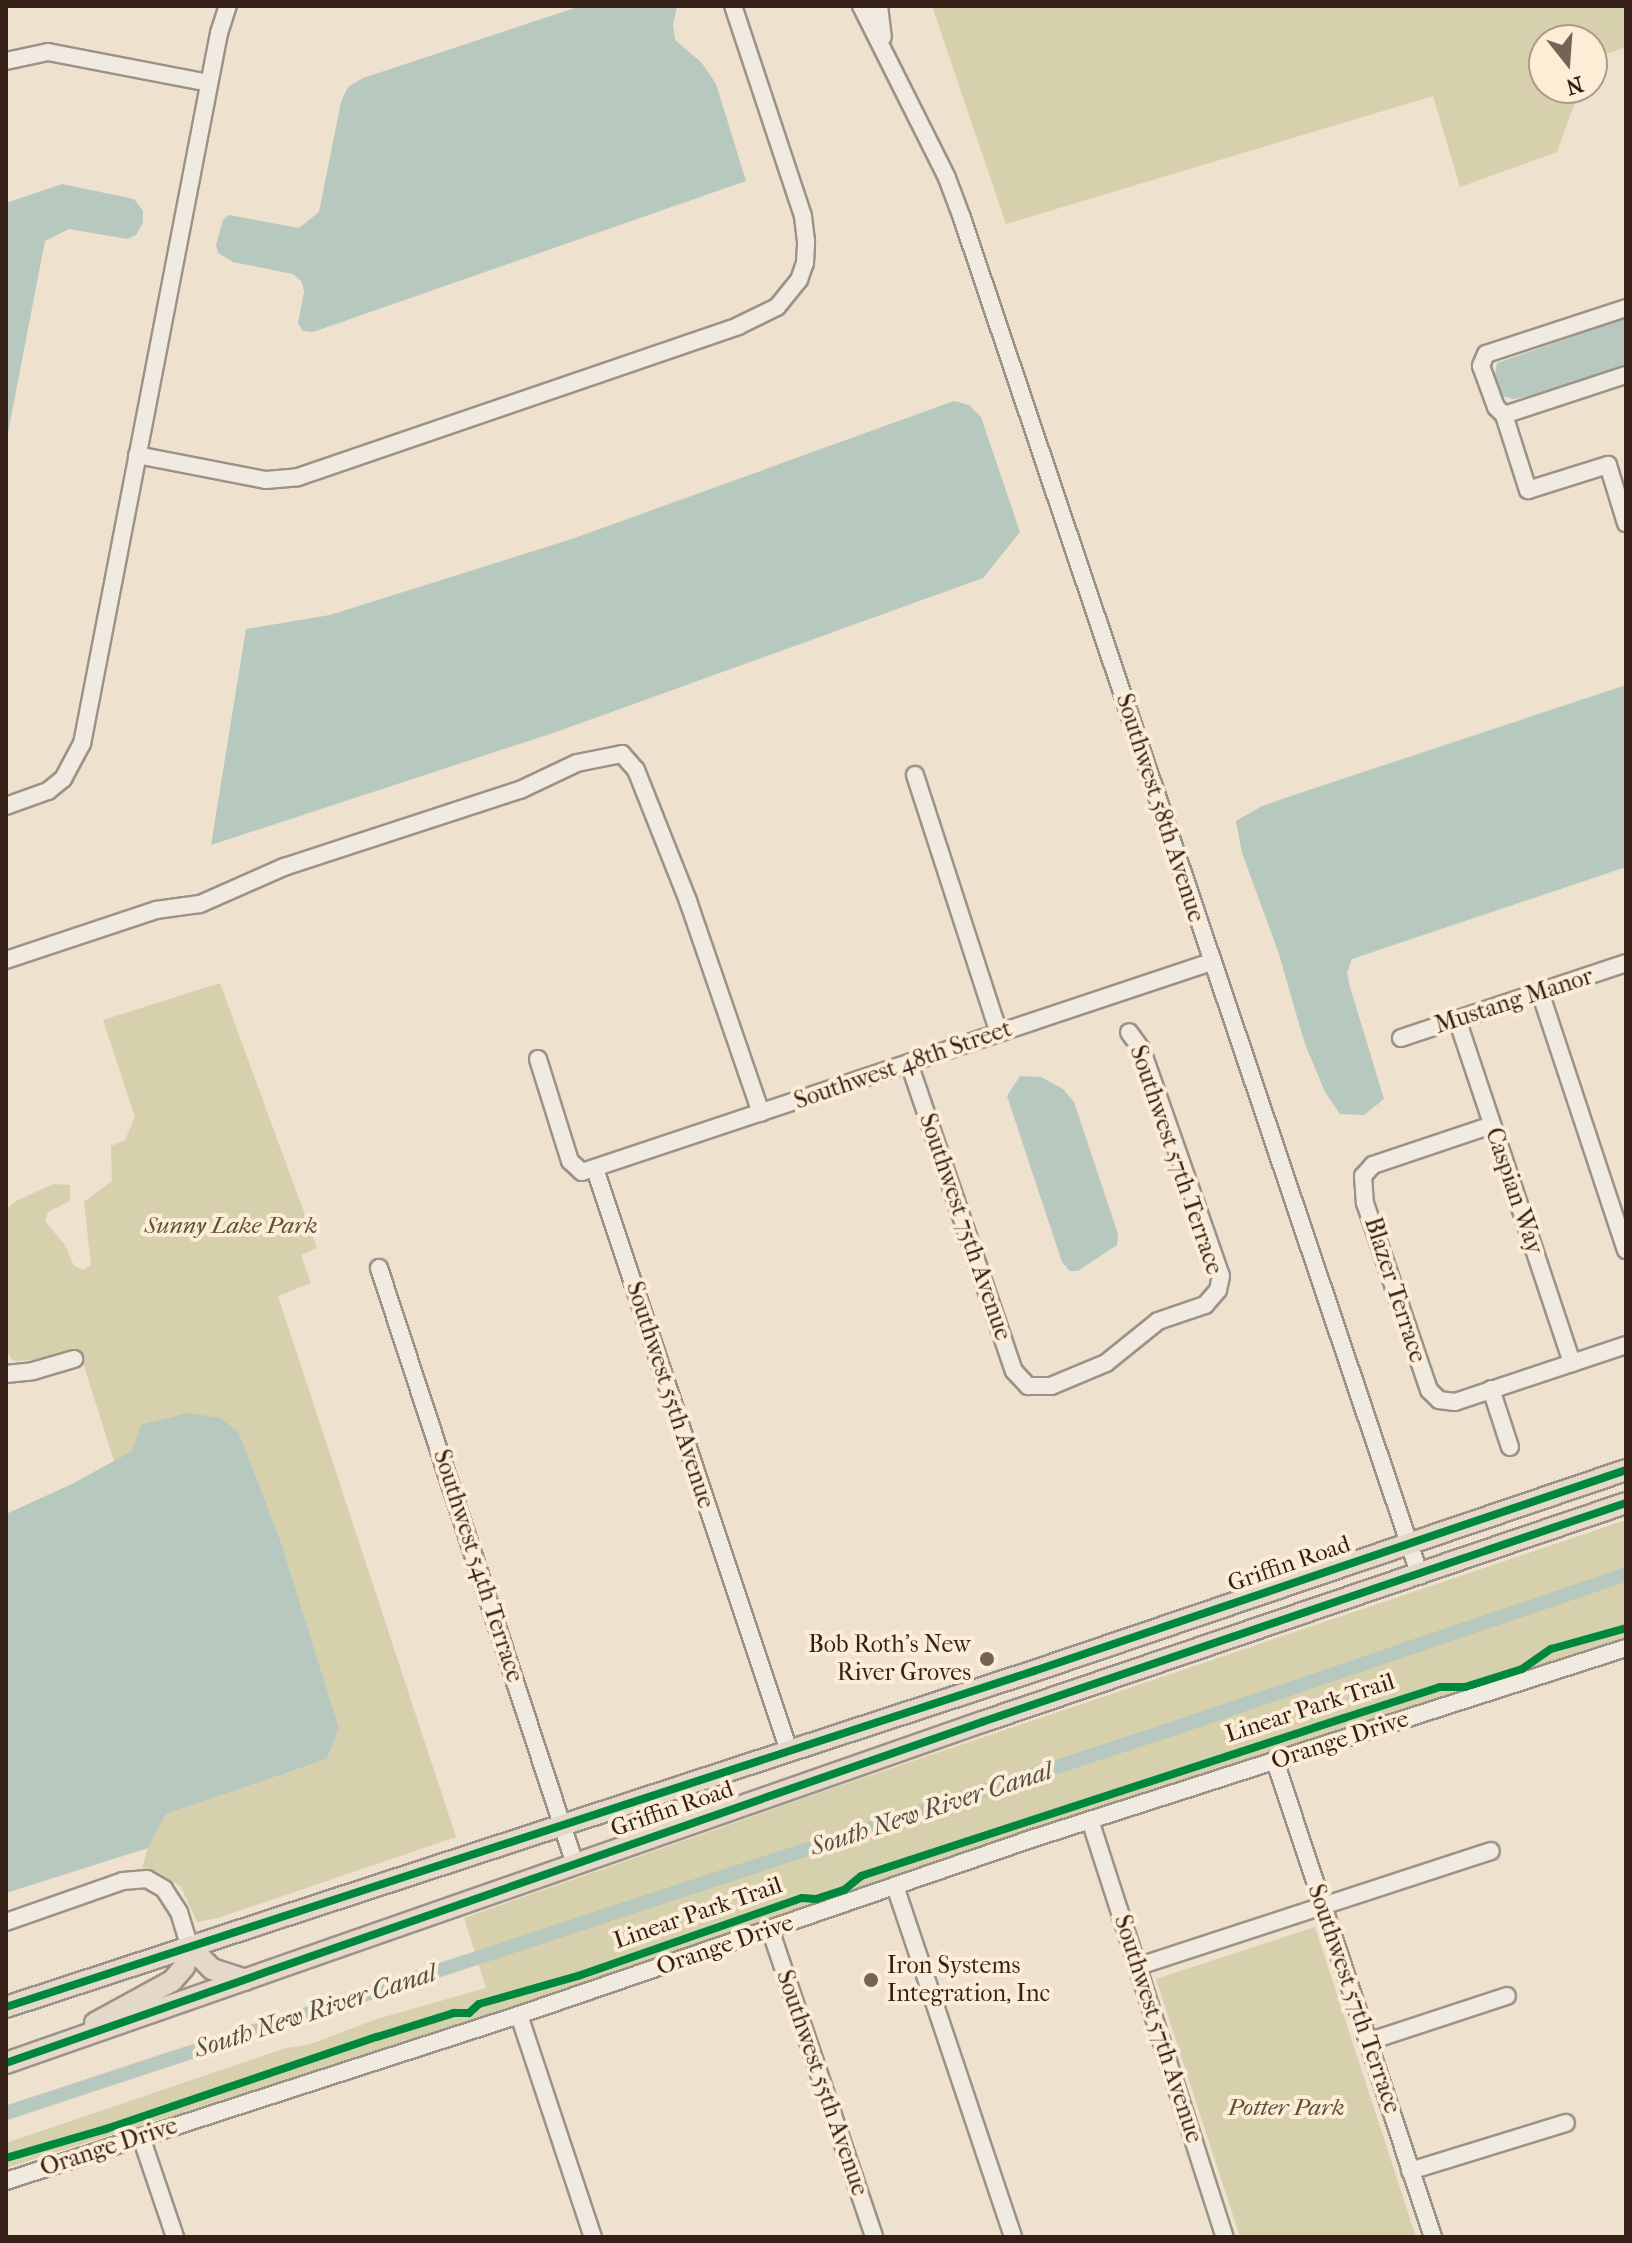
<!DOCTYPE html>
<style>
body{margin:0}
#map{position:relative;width:1632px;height:2243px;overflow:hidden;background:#eee1ce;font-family:"IM FELL French Canon",serif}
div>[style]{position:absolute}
.green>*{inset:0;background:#d6d0ac}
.water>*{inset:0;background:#b7c8be}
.canal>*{height:14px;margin:-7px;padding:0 7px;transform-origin:7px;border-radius:7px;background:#b7c8be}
.roads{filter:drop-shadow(2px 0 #9d9287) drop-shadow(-2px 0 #9d9287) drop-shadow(0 2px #9d9287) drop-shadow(0 -2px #9d9287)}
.minor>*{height:16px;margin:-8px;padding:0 8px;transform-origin:8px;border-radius:8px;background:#f0eae0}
.major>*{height:20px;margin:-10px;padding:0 10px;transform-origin:10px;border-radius:10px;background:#e3d8ca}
.cycleway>*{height:8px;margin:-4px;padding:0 4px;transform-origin:4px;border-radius:4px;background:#00873e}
.dots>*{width:22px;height:22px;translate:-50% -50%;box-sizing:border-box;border:4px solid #fcedd7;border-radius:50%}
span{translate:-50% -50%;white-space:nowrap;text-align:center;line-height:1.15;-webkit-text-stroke:8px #fcedd7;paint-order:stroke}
.street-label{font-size:24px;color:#351f16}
.park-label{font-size:24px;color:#5f503b;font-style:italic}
.poi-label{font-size:24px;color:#351f16}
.right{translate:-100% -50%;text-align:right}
.left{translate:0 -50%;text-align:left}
.water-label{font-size:26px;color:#554f46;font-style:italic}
.frame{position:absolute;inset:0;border:8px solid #351f16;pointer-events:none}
.north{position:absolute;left:1528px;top:24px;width:80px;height:80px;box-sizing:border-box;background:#fcedd7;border:2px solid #ac9b8a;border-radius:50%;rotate:163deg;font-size:22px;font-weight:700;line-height:32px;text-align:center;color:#351f16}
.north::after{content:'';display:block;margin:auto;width:28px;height:36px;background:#766356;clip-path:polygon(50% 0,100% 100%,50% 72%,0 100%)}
</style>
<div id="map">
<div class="green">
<div style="clip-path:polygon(932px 6px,1626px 6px,1626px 47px,1592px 59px,1592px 40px,1544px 40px,1544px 88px,1580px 88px,1557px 152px,1460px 187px,1433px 96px,1006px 224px)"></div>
<div style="clip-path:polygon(220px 983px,317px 1248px,301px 1255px,311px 1283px,278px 1296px,456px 1837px,218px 1918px,197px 1922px,181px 1887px,160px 1873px,142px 1868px,148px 1848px,166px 1814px,327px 1759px,339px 1728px,281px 1542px,239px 1433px,132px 1451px,114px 1461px,79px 1350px,41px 1360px,14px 1361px,11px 1358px,6px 1349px,6px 1209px,18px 1200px,54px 1184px,70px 1185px,70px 1201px,48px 1212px,45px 1221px,65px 1245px,74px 1266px,83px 1270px,91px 1265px,84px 1202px,112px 1181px,111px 1146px,125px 1140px,135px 1117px,103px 1020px)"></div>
<div style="clip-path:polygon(1626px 1520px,1626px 1640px,581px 1987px,6px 2168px,6px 2143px,286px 2048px,308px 2045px,377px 2019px,486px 1988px,464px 1918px,839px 1786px)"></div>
<div style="clip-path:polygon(1315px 1927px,1416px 2237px,1240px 2237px,1156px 1979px)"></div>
</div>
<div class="water">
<div style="clip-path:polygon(581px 6px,677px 6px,673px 25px,675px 40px,702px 63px,716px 84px,746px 181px,313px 332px,303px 331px,298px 323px,304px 292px,302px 282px,293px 274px,233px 262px,218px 253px,216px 245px,223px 220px,229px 215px,299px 228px,319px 212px,341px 102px,348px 87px,363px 78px)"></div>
<div style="clip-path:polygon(62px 184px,134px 199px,143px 211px,143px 222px,136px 235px,127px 239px,69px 229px,45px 241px,6px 443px,6px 203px)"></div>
<div style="clip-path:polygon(1626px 318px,1626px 365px,1525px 397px,1514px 399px,1502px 396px,1495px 374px,1497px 363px)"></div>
<div style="clip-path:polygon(954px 401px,969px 405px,981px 417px,1020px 532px,983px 578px,556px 732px,211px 845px,246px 629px,330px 615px,572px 539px)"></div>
<div style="clip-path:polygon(1626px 685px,1626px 867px,1352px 959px,1347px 973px,1350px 987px,1384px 1099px,1364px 1115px,1340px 1114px,1325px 1092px,1305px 1044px,1278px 951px,1242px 853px,1236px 821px,1262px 806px,1306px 791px)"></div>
<div style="clip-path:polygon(1020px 1076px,1041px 1077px,1063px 1089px,1074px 1102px,1118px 1234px,1117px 1245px,1078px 1271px,1070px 1271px,1062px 1262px,1007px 1096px)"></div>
<div style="clip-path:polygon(189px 1413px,220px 1418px,239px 1433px,281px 1542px,339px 1728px,327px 1759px,166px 1814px,148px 1848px,6px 1893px,6px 1514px,72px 1484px,132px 1451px,141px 1425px)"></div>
</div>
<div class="canal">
<div style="left:6px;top:2113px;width:1215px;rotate:-18.23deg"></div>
<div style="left:1160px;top:1733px;width:492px;rotate:-18.8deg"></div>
</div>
<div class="roads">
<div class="minor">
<div style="left:861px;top:6px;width:192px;rotate:63.4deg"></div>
<div style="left:947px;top:178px;width:43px;rotate:69.4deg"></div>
<div style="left:962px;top:218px;width:1433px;rotate:71.36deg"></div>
<div style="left:879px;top:6px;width:31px;rotate:83deg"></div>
<div style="left:6px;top:61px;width:43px;rotate:-12.1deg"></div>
<div style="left:48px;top:52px;width:164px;rotate:10.9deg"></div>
<div style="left:1626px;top:308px;width:147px;rotate:161.8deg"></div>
<div style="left:1486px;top:354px;width:13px;rotate:113deg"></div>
<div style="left:1481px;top:366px;width:44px;rotate:69.9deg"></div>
<div style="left:1496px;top:407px;width:11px;rotate:45deg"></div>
<div style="left:1504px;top:415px;width:79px;rotate:72.3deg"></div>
<div style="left:1528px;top:490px;width:84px;rotate:-17.4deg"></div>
<div style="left:1608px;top:465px;width:61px;rotate:72.8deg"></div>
<div style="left:1504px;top:415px;width:128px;rotate:-18.2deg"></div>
<div style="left:137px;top:455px;width:131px;rotate:11deg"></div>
<div style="left:266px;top:480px;width:32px;rotate:-5deg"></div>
<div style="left:298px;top:477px;width:465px;rotate:-18.9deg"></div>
<div style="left:738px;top:326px;width:43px;rotate:-26deg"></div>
<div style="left:777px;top:307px;width:35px;rotate:-51deg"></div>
<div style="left:799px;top:280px;width:18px;rotate:-71deg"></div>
<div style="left:805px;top:263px;width:22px;rotate:-87deg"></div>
<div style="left:806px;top:241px;width:25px;rotate:-97deg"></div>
<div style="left:803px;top:216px;width:221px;rotate:-108.4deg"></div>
<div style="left:915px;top:775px;width:271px;rotate:72deg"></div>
<div style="left:6px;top:806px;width:45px;rotate:-19.7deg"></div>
<div style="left:48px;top:791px;width:19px;rotate:-39deg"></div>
<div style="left:63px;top:779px;width:40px;rotate:-62deg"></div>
<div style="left:82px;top:744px;width:724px;rotate:-79.09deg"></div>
<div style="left:219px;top:33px;width:28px;rotate:-72deg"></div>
<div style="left:6px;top:960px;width:158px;rotate:-18.4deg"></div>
<div style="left:156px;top:910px;width:44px;rotate:-7.8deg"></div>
<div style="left:200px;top:904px;width:92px;rotate:-23.8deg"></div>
<div style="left:284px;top:867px;width:248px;rotate:-18.1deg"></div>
<div style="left:520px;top:790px;width:63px;rotate:-25.3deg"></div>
<div style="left:577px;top:763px;width:46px;rotate:-11.3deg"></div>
<div style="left:622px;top:754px;width:21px;rotate:49deg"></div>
<div style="left:636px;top:770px;width:141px;rotate:68.3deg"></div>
<div style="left:688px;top:901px;width:224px;rotate:71deg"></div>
<div style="left:1540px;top:992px;width:272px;rotate:71.6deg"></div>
<div style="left:1457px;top:1019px;width:363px;rotate:71.5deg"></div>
<div style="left:1401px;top:1038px;width:237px;rotate:-18.4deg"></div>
<div style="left:538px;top:1059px;width:107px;rotate:72.6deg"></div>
<div style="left:570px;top:1161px;width:16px;rotate:43deg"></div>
<div style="left:582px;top:1172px;width:663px;rotate:-18.46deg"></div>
<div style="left:909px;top:1063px;width:325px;rotate:71.2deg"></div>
<div style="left:1014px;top:1371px;width:21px;rotate:47deg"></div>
<div style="left:1028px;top:1386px;width:23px"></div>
<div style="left:1051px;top:1386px;width:60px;rotate:-22.7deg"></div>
<div style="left:1106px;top:1363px;width:67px;rotate:-38.9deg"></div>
<div style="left:1158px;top:1321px;width:50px;rotate:-18.8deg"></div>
<div style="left:1205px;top:1305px;width:20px;rotate:-49deg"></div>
<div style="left:1218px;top:1290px;width:14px;rotate:-78deg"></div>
<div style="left:1221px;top:1276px;width:239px;rotate:-109.3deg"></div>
<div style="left:1142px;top:1050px;width:22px;rotate:-126deg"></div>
<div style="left:1492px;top:1125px;width:126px;rotate:161.4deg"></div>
<div style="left:1373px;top:1165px;width:15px;rotate:132deg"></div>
<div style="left:1363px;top:1176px;width:27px;rotate:86deg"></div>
<div style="left:1365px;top:1203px;width:198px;rotate:71.1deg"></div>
<div style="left:1429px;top:1390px;width:14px;rotate:45deg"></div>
<div style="left:1439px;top:1400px;width:16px;rotate:7deg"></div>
<div style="left:1455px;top:1402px;width:180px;rotate:-18.4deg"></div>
<div style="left:595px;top:1169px;width:613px;rotate:71.57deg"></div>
<div style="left:379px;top:1268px;width:627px;rotate:71.8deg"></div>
<div style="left:6px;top:1374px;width:27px;rotate:-6deg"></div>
<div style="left:33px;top:1371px;width:43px;rotate:-16.3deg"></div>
<div style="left:1491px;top:1389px;width:61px;rotate:71.9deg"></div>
<div style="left:1275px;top:1761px;width:502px;rotate:71.64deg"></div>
<div style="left:1090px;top:1820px;width:438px;rotate:72.1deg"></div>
<div style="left:895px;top:1886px;width:370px;rotate:71.4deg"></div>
<div style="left:6px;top:1922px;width:124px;rotate:-19.3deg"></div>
<div style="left:123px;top:1881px;width:24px;rotate:-5deg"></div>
<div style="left:147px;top:1879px;width:20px;rotate:30deg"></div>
<div style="left:164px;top:1889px;width:27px;rotate:57deg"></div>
<div style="left:179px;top:1912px;width:37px;rotate:73deg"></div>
<div style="left:770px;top:1929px;width:325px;rotate:71.3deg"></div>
<div style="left:1139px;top:1966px;width:370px;rotate:-18.1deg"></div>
<div style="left:519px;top:2015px;width:234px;rotate:71.6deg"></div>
<div style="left:1370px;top:2041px;width:144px;rotate:-18.2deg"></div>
<div style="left:141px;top:2137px;width:106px;rotate:71.2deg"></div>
<div style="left:1410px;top:2171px;width:163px;rotate:-17.1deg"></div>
<div style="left:6px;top:2181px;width:539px;rotate:-17.93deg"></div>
<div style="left:519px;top:2015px;width:541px;rotate:-18.97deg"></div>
<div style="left:1031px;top:1839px;width:625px;rotate:-17.8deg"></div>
</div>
<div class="major">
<div style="left:190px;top:1947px;width:31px;rotate:45deg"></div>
<div style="left:212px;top:1969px;width:35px;rotate:18deg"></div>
<div style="left:6px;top:2007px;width:1082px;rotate:-18.1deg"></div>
<div style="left:1034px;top:1671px;width:625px;rotate:-18.75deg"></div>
<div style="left:95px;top:2023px;width:88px;rotate:-28.6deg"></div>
<div style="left:172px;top:1981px;width:18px;rotate:-49deg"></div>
<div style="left:184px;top:1967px;width:21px;rotate:-73deg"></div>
<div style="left:6px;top:2063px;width:1034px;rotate:-19.26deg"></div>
<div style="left:982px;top:1722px;width:680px;rotate:-18.78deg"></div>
</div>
</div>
<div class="cycleway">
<div style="left:6px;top:2007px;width:1082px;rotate:-18.1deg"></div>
<div style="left:1034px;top:1671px;width:625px;rotate:-18.75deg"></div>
<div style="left:6px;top:2063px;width:1034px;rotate:-19.26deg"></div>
<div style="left:982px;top:1722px;width:680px;rotate:-18.78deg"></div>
<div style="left:6px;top:2158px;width:104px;rotate:-16.2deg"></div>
<div style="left:106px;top:2129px;width:286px;rotate:-18.8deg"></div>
<div style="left:377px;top:2037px;width:81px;rotate:-17.3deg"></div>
<div style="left:454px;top:2013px;width:15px"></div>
<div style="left:469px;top:2013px;width:13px;rotate:-42deg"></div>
<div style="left:479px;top:2004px;width:103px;rotate:-15.8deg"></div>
<div style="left:578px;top:1976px;width:237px;rotate:-19.2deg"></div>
<div style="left:802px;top:1898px;width:14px;rotate:4deg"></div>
<div style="left:816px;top:1899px;width:29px;rotate:-18deg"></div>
<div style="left:844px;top:1890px;width:22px;rotate:-39deg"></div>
<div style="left:861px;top:1876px;width:508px;rotate:-18.11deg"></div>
<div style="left:1344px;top:1718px;width:101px;rotate:-17.9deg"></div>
<div style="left:1440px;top:1687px;width:25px"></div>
<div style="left:1465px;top:1687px;width:60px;rotate:-17.5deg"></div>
<div style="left:1522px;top:1669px;width:35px;rotate:-35deg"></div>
<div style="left:1551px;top:1649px;width:78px;rotate:-15.6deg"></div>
</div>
<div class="dots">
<div style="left:987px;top:1659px;background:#766356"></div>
<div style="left:871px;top:1980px;background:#766356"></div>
</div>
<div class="street-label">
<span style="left:1160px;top:808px;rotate:72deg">Southwest 58th Avenue</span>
<span style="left:1514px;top:1001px;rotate:-18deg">Mustang Manor</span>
<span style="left:903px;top:1065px;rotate:-19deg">Southwest 48th Street</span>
<span style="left:1176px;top:1160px;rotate:71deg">Southwest 57th Terrace</span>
<span style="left:1514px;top:1191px;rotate:71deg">Caspian Way</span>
<span style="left:965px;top:1227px;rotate:71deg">Southwest 75th Avenue</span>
<span style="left:1395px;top:1290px;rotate:72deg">Blazer Terrace</span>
<span style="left:670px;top:1395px;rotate:72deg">Southwest 55th Avenue</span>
<span style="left:1289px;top:1564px;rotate:-19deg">Griffin Road</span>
<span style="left:478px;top:1566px;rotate:72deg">Southwest 54th Terrace</span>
<span style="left:1310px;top:1708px;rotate:-18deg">Linear Park Trail</span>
<span style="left:1340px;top:1740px;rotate:-18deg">Orange Drive</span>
<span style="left:672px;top:1809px;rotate:-19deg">Griffin Road</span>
<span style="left:698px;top:1913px;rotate:-19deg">Linear Park Trail</span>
<span style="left:725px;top:1945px;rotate:-19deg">Orange Drive</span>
<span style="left:1354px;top:1999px;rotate:71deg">Southwest 57th Terrace</span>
<span style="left:1158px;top:2029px;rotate:72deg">Southwest 57th Avenue</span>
<span style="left:822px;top:2083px;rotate:71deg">Southwest 55th Avenue</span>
<span style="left:109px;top:2147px;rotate:-18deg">Orange Drive</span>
</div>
<div class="park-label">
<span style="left:231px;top:1226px">Sunny Lake Park</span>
<span style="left:1286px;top:2108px">Potter Park</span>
</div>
<div class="poi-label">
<span class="right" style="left:971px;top:1659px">Bob Roth's New<br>River Groves</span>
<span class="left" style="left:887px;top:1980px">Iron Systems<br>Integration, Inc</span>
</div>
<div class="water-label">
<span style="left:931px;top:1809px;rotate:-18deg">South New River Canal</span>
<span style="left:315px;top:2011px;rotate:-18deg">South New River Canal</span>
</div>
<div class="frame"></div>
<div class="north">N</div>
</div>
